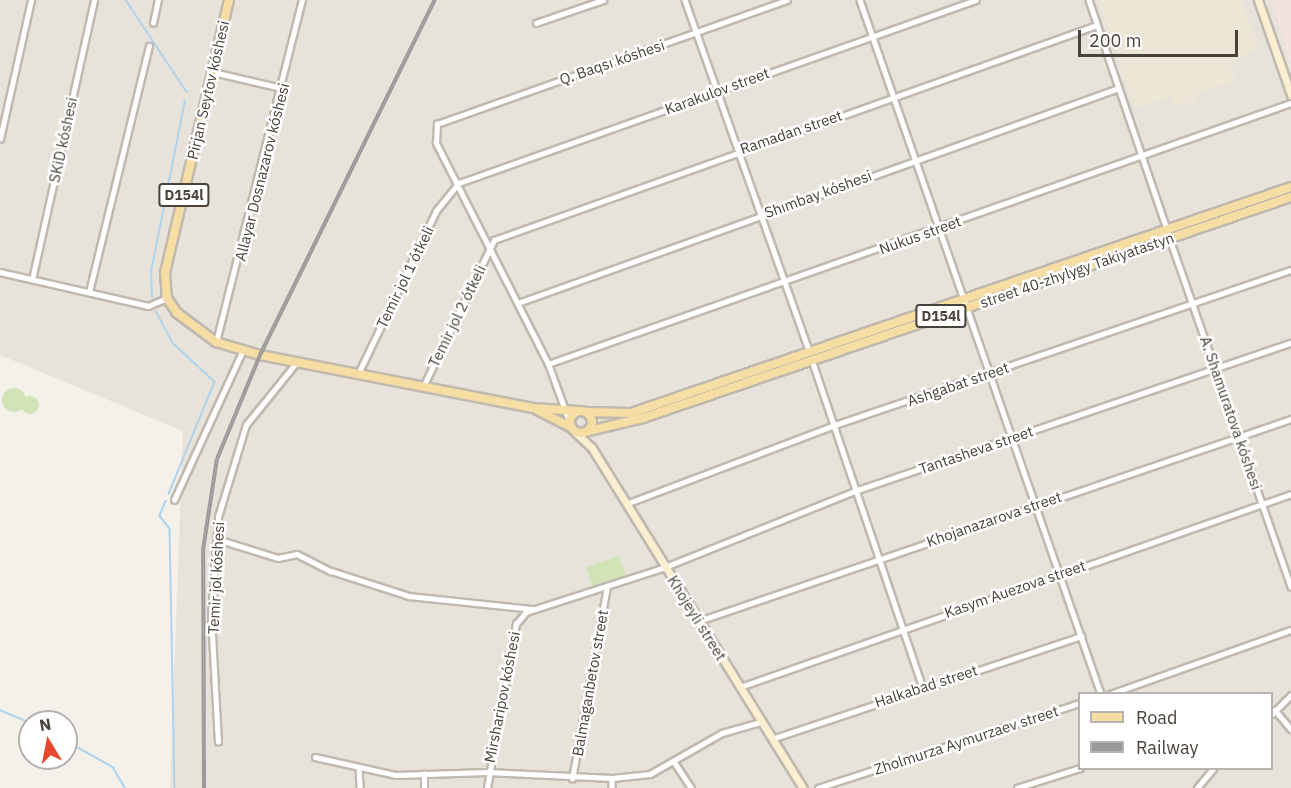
<!DOCTYPE html>
<meta charset="utf-8">
<style>
body{margin:0}
#map{position:relative;width:1291px;height:788px;overflow:hidden;background:#f4f1eb;font-family:"IBM Plex Sans",sans-serif}
div>[style]{position:absolute}
.residential>*{inset:0;background:#e8e3da}
.education>*{inset:0;background:#ece6d7}
.medical>*{inset:0;background:#f3e3e0}
.green>*{inset:0;background:#d1e4b8}
.round{border-radius:50%}
.stream>*{height:1.5px;margin:-0.75px;padding:0 0.75px;transform-origin:0.75px;border-radius:0.75px;background:#aed3eb}
.roads{filter:drop-shadow(2px 0 #bfb9af) drop-shadow(-2px 0 #bfb9af) drop-shadow(0 2px #bfb9af) drop-shadow(0 -2px #bfb9af)}
.street>*{height:4.5px;margin:-2.25px;padding:0 2.25px;transform-origin:2.25px;border-radius:2.25px;background:#fff}
.secondary>*{height:7px;margin:-3.5px;padding:0 3.5px;transform-origin:3.5px;border-radius:3.5px;background:#faefd0}
.primary>*{height:8px;margin:-4px;padding:0 4px;transform-origin:4px;border-radius:4px;background:#f6dda3}
.primary>.ring{margin:-4px;padding:0;box-sizing:content-box;background:none;border:8px solid #f6dda3;border-radius:50%}
.rail>*{height:4px;margin-top:-2px;transform-origin:0;background:repeating-linear-gradient(90deg,#fff 0 4.5px,#999 0 9px);box-sizing:border-box;border-block:2px solid #999}
span{translate:-50% -50%;white-space:nowrap;text-align:center;line-height:1.15;-webkit-text-stroke:5px #fff;paint-order:stroke}
.shield-label span{padding:2px 4px;background:#fff;border:2px solid;border-radius:4px;-webkit-text-stroke-width:0}
.shield-label{font-size:14px;color:#48423a;font-weight:700}
.street-label{font-size:15px;color:#48423a}
.legend{position:absolute;left:1078px;top:692px;width:195px;height:78px;box-sizing:border-box;background:#fff;border:2px solid #b6b3b0;margin:0;padding:8px 10px;list-style:none;font-size:18px;color:#48423a}
.legend li{display:flex;align-items:center;gap:12px;height:30px}
.legend b{width:30px;border:2px solid #b6b3b0}
.north{position:absolute;left:18px;top:710px;width:60px;height:60px;box-sizing:border-box;background:#fff;border:2px solid #b6b3b0;border-radius:50%;rotate:350deg;font-size:16px;font-weight:700;line-height:24px;text-align:center;color:#48423a}
.north::after{content:'';display:block;margin:auto;width:21px;height:27px;background:#e7492f;clip-path:polygon(50% 0,100% 100%,50% 72%,0 100%)}
.scale{position:absolute;left:1078px;top:30px;width:160px;height:27px;box-sizing:border-box;border:3px solid #48423a;border-top:0;padding-left:8px;font-size:18px;line-height:21px;white-space:nowrap;color:#48423a;-webkit-text-stroke:4px #fff;paint-order:stroke}
</style>
<div id="map">
<div class="residential">
<div style="clip-path:polygon(evenodd,0 0,1291px 0,1291px 788px,170px 788px,183px 431px,0 355px,0 0,1080px 694px,1272px 694px,1272px 768px,1080px 768px,1080px 694px)"></div>
</div>
<div class="education">
<div style="clip-path:polygon(1099px 0,1241px 0,1259px 48px,1230px 64px,1235px 80px,1196px 95px,1197px 100px,1175px 106px,1171px 97px,1134px 108px)"></div>
</div>
<div class="medical">
<div style="clip-path:polygon(1271px 0,1291px 0,1291px 63px,1281px 30px)"></div>
</div>
<div class="green">
<div style="clip-path:polygon(1291px 190px,981px 298px,980px 296px)"></div>
<div style="clip-path:polygon(954px 305px,632px 419px,601px 423px,601px 419px,631px 417px)"></div>
<div class="round" style="left:2px;top:388px;width:24px;height:24px"></div>
<div class="round" style="left:21px;top:396px;width:18px;height:18px"></div>
<div style="clip-path:polygon(619px 556px,626px 575px,592px 586px,586px 567px)"></div>
</div>
<div class="stream">
<div style="left:126px;top:0;width:110px;rotate:56.5deg"></div>
<div style="left:152px;top:298px;width:26px;rotate:-92deg"></div>
<div style="left:151px;top:272px;width:174px;rotate:-78.8deg"></div>
<div style="left:156px;top:311px;width:36px;rotate:62deg"></div>
<div style="left:173px;top:343px;width:57px;rotate:42.9deg"></div>
<div style="left:215px;top:382px;width:121px;rotate:112.3deg"></div>
<div style="left:166px;top:501px;width:16px;rotate:112deg"></div>
<div style="left:160px;top:516px;width:16px;rotate:52deg"></div>
<div style="left:170px;top:529px;width:259px;rotate:88.9deg"></div>
<div style="left:0;top:710px;width:33px;rotate:23deg"></div>
<div style="left:66px;top:741px;width:54px;rotate:29deg"></div>
<div style="left:113px;top:767px;width:24px;rotate:60deg"></div>
</div>
<div class="roads">
<div class="street">
<div style="left:685px;top:0;width:372px;rotate:70.5deg"></div>
<div style="left:860px;top:0;width:735px;rotate:70.85deg"></div>
<div style="left:1089px;top:0;width:242px;rotate:71.2deg"></div>
<div style="left:153px;top:23px;width:24px;rotate:-78deg"></div>
<div style="left:536px;top:23px;width:71px;rotate:-18.9deg"></div>
<div style="left:213px;top:72px;width:71px;rotate:13.1deg"></div>
<div style="left:0;top:139px;width:142px;rotate:-77.4deg"></div>
<div style="left:1170px;top:239px;width:368px;rotate:70.8deg"></div>
<div style="left:0;top:272px;width:152px;rotate:12.9deg"></div>
<div style="left:148px;top:306px;width:21px;rotate:-23deg"></div>
<div style="left:32px;top:280px;width:287px;rotate:-77.5deg"></div>
<div style="left:89px;top:292px;width:253px;rotate:-76.3deg"></div>
<div style="left:518px;top:303px;width:638px;rotate:-19.68deg"></div>
<div style="left:216px;top:342px;width:353px;rotate:-75.9deg"></div>
<div style="left:812px;top:360px;width:345px;rotate:71.3deg"></div>
<div style="left:548px;top:364px;width:788px;rotate:-19.36deg"></div>
<div style="left:358px;top:374px;width:181px;rotate:-64.4deg"></div>
<div style="left:436px;top:211px;width:36px;rotate:-51deg"></div>
<div style="left:459px;top:183px;width:548px;rotate:-19.49deg"></div>
<div style="left:423px;top:387px;width:163px;rotate:-64.2deg"></div>
<div style="left:494px;top:240px;width:640px;rotate:-19.62deg"></div>
<div style="left:570px;top:424px;width:64px;rotate:-110.1deg"></div>
<div style="left:548px;top:364px;width:248px;rotate:-116.9deg"></div>
<div style="left:436px;top:143px;width:19px;rotate:-87deg"></div>
<div style="left:437px;top:124px;width:371px;rotate:-19.5deg"></div>
<div style="left:174px;top:500px;width:165px;rotate:-65.3deg"></div>
<div style="left:626px;top:504px;width:223px;rotate:-20.7deg"></div>
<div style="left:835px;top:425px;width:482px;rotate:-18.8deg"></div>
<div style="left:217px;top:539px;width:64px;rotate:17.3deg"></div>
<div style="left:278px;top:558px;width:19px;rotate:-12deg"></div>
<div style="left:297px;top:554px;width:38px;rotate:27deg"></div>
<div style="left:331px;top:571px;width:82px;rotate:17.8deg"></div>
<div style="left:409px;top:596px;width:125px;rotate:6deg"></div>
<div style="left:699px;top:621px;width:626px;rotate:-18.84deg"></div>
<div style="left:740px;top:687px;width:584px;rotate:-19.3deg"></div>
<div style="left:1110px;top:694px;width:192px;rotate:-19.5deg"></div>
<div style="left:1275px;top:710px;width:25px;rotate:50deg"></div>
<div style="left:1272px;top:714px;width:27px;rotate:-45deg"></div>
<div style="left:772px;top:739px;width:326px;rotate:-18.4deg"></div>
<div style="left:218px;top:742px;width:124px;rotate:-93.2deg"></div>
<div style="left:211px;top:618px;width:101px;rotate:-86deg"></div>
<div style="left:218px;top:517px;width:96px;rotate:-73.1deg"></div>
<div style="left:246px;top:425px;width:80px;rotate:-51.1deg"></div>
<div style="left:315px;top:757px;width:83px;rotate:12.5deg"></div>
<div style="left:396px;top:775px;width:91px;rotate:-1.9deg"></div>
<div style="left:487px;top:772px;width:125px;rotate:2.7deg"></div>
<div style="left:612px;top:778px;width:38px;rotate:-6deg"></div>
<div style="left:650px;top:774px;width:83px;rotate:-29.7deg"></div>
<div style="left:722px;top:733px;width:41px;rotate:-15.8deg"></div>
<div style="left:675px;top:763px;width:30px;rotate:57deg"></div>
<div style="left:359px;top:767px;width:21px;rotate:87deg"></div>
<div style="left:612px;top:778px;width:10px;rotate:90deg"></div>
<div style="left:572px;top:779px;width:196px;rotate:-79.7deg"></div>
<div style="left:424px;top:788px;width:14px;rotate:-90deg"></div>
<div style="left:487px;top:788px;width:167px;rotate:-80deg"></div>
<div style="left:516px;top:624px;width:16px;rotate:-50deg"></div>
<div style="left:526px;top:612px;width:146px;rotate:-17.9deg"></div>
<div style="left:665px;top:567px;width:208px;rotate:-21.8deg"></div>
<div style="left:858px;top:490px;width:457px;rotate:-18.8deg"></div>
<div style="left:818px;top:788px;width:275px;rotate:-18deg"></div>
<div style="left:1017px;top:788px;width:66px;rotate:-17.6deg"></div>
<div style="left:1197px;top:788px;width:26px;rotate:-50deg"></div>
</div>
<div class="secondary">
<div style="left:1258px;top:0;width:101px;rotate:70.8deg"></div>
<div style="left:575px;top:432px;width:23px;rotate:43deg"></div>
<div style="left:592px;top:448px;width:400px;rotate:58.2deg"></div>
</div>
<div class="primary">
<div style="left:229px;top:0;width:279px;rotate:103.2deg"></div>
<div style="left:165px;top:272px;width:26px;rotate:86deg"></div>
<div style="left:167px;top:298px;width:18px;rotate:56deg"></div>
<div style="left:177px;top:313px;width:49px;rotate:36.6deg"></div>
<div style="left:216px;top:342px;width:46px;rotate:16.5deg"></div>
<div style="left:260px;top:355px;width:278px;rotate:11deg"></div>
<div style="left:533px;top:408px;width:45px;rotate:3.8deg"></div>
<div style="left:537px;top:410px;width:38px;rotate:27deg"></div>
<div class="ring" style="left:570px;top:411px;width:14px;height:14px"></div>
<div style="left:586px;top:412px;width:45px;rotate:1.3deg"></div>
<div style="left:631px;top:413px;width:698px;rotate:-18.9deg"></div>
<div style="left:589px;top:431px;width:56px;rotate:-13.5deg"></div>
<div style="left:643px;top:418px;width:685px;rotate:-18.83deg"></div>
</div>
</div>
<div class="rail">
<div style="left:204px;top:788px;width:238px;rotate:-90.2deg"></div>
<div style="left:203px;top:550px;width:92px;rotate:-81.3deg"></div>
<div style="left:217px;top:459px;width:113px;rotate:-67.5deg"></div>
<div style="left:260px;top:355px;width:396px;rotate:-63.8deg"></div>
</div>
<div class="shield-label">
<span style="left:184px;top:195px">D154l</span>
<span style="left:941px;top:316px">D154l</span>
</div>
<div class="street-label">
<span style="left:612px;top:62px;rotate:-19deg">Q. Baqsı kóshesi</span>
<span style="left:208px;top:90px;rotate:-77deg">Pirjan Seytov kóshesi</span>
<span style="left:717px;top:91px;rotate:-20deg">Karakulov street</span>
<span style="left:791px;top:132px;rotate:-19deg">Ramadan street</span>
<span style="left:63px;top:140px;rotate:-78deg">SKiD kóshesi</span>
<span style="left:262px;top:172px;rotate:-76deg">Allayar Dosnazarov kóshesi</span>
<span style="left:818px;top:194px;rotate:-20deg">Shımbay kóshesi</span>
<span style="left:920px;top:235px;rotate:-20deg">Nukus street</span>
<span style="left:1077px;top:270px;rotate:-19deg">street 40-zhylygy Takiyatastyn</span>
<span style="left:405px;top:277px;rotate:-64deg">Temir jol 1 ótkeli</span>
<span style="left:457px;top:316px;rotate:-64deg">Temir jol 2 ótkeli</span>
<span style="left:958px;top:384px;rotate:-19deg">Ashgabat street</span>
<span style="left:1231px;top:413px;rotate:71deg">A. Shamuratova kóshesi</span>
<span style="left:976px;top:450px;rotate:-19deg">Tantasheva street</span>
<span style="left:994px;top:519px;rotate:-19deg">Khojanazarova street</span>
<span style="left:216px;top:578px;rotate:-87deg">Temir jol kóshesi</span>
<span style="left:1015px;top:589px;rotate:-19deg">Kasym Auezova street</span>
<span style="left:697px;top:618px;rotate:58deg">Khojeyli street</span>
<span style="left:590px;top:683px;rotate:-80deg">Balmaganbetov street</span>
<span style="left:926px;top:686px;rotate:-18deg">Halkabad street</span>
<span style="left:502px;top:697px;rotate:-79deg">Mirsharipov kóshesi</span>
<span style="left:966px;top:740px;rotate:-18deg">Zholmurza Aymurzaev street</span>
</div>
<ul class="legend">
<li><b style="height:8px;background:#f6dda3"></b>Road</li>
<li><b style="height:8px;background:#999"></b>Railway</li>
</ul>
<div class="north">N</div>
<div class="scale">200 m</div>
</div>
